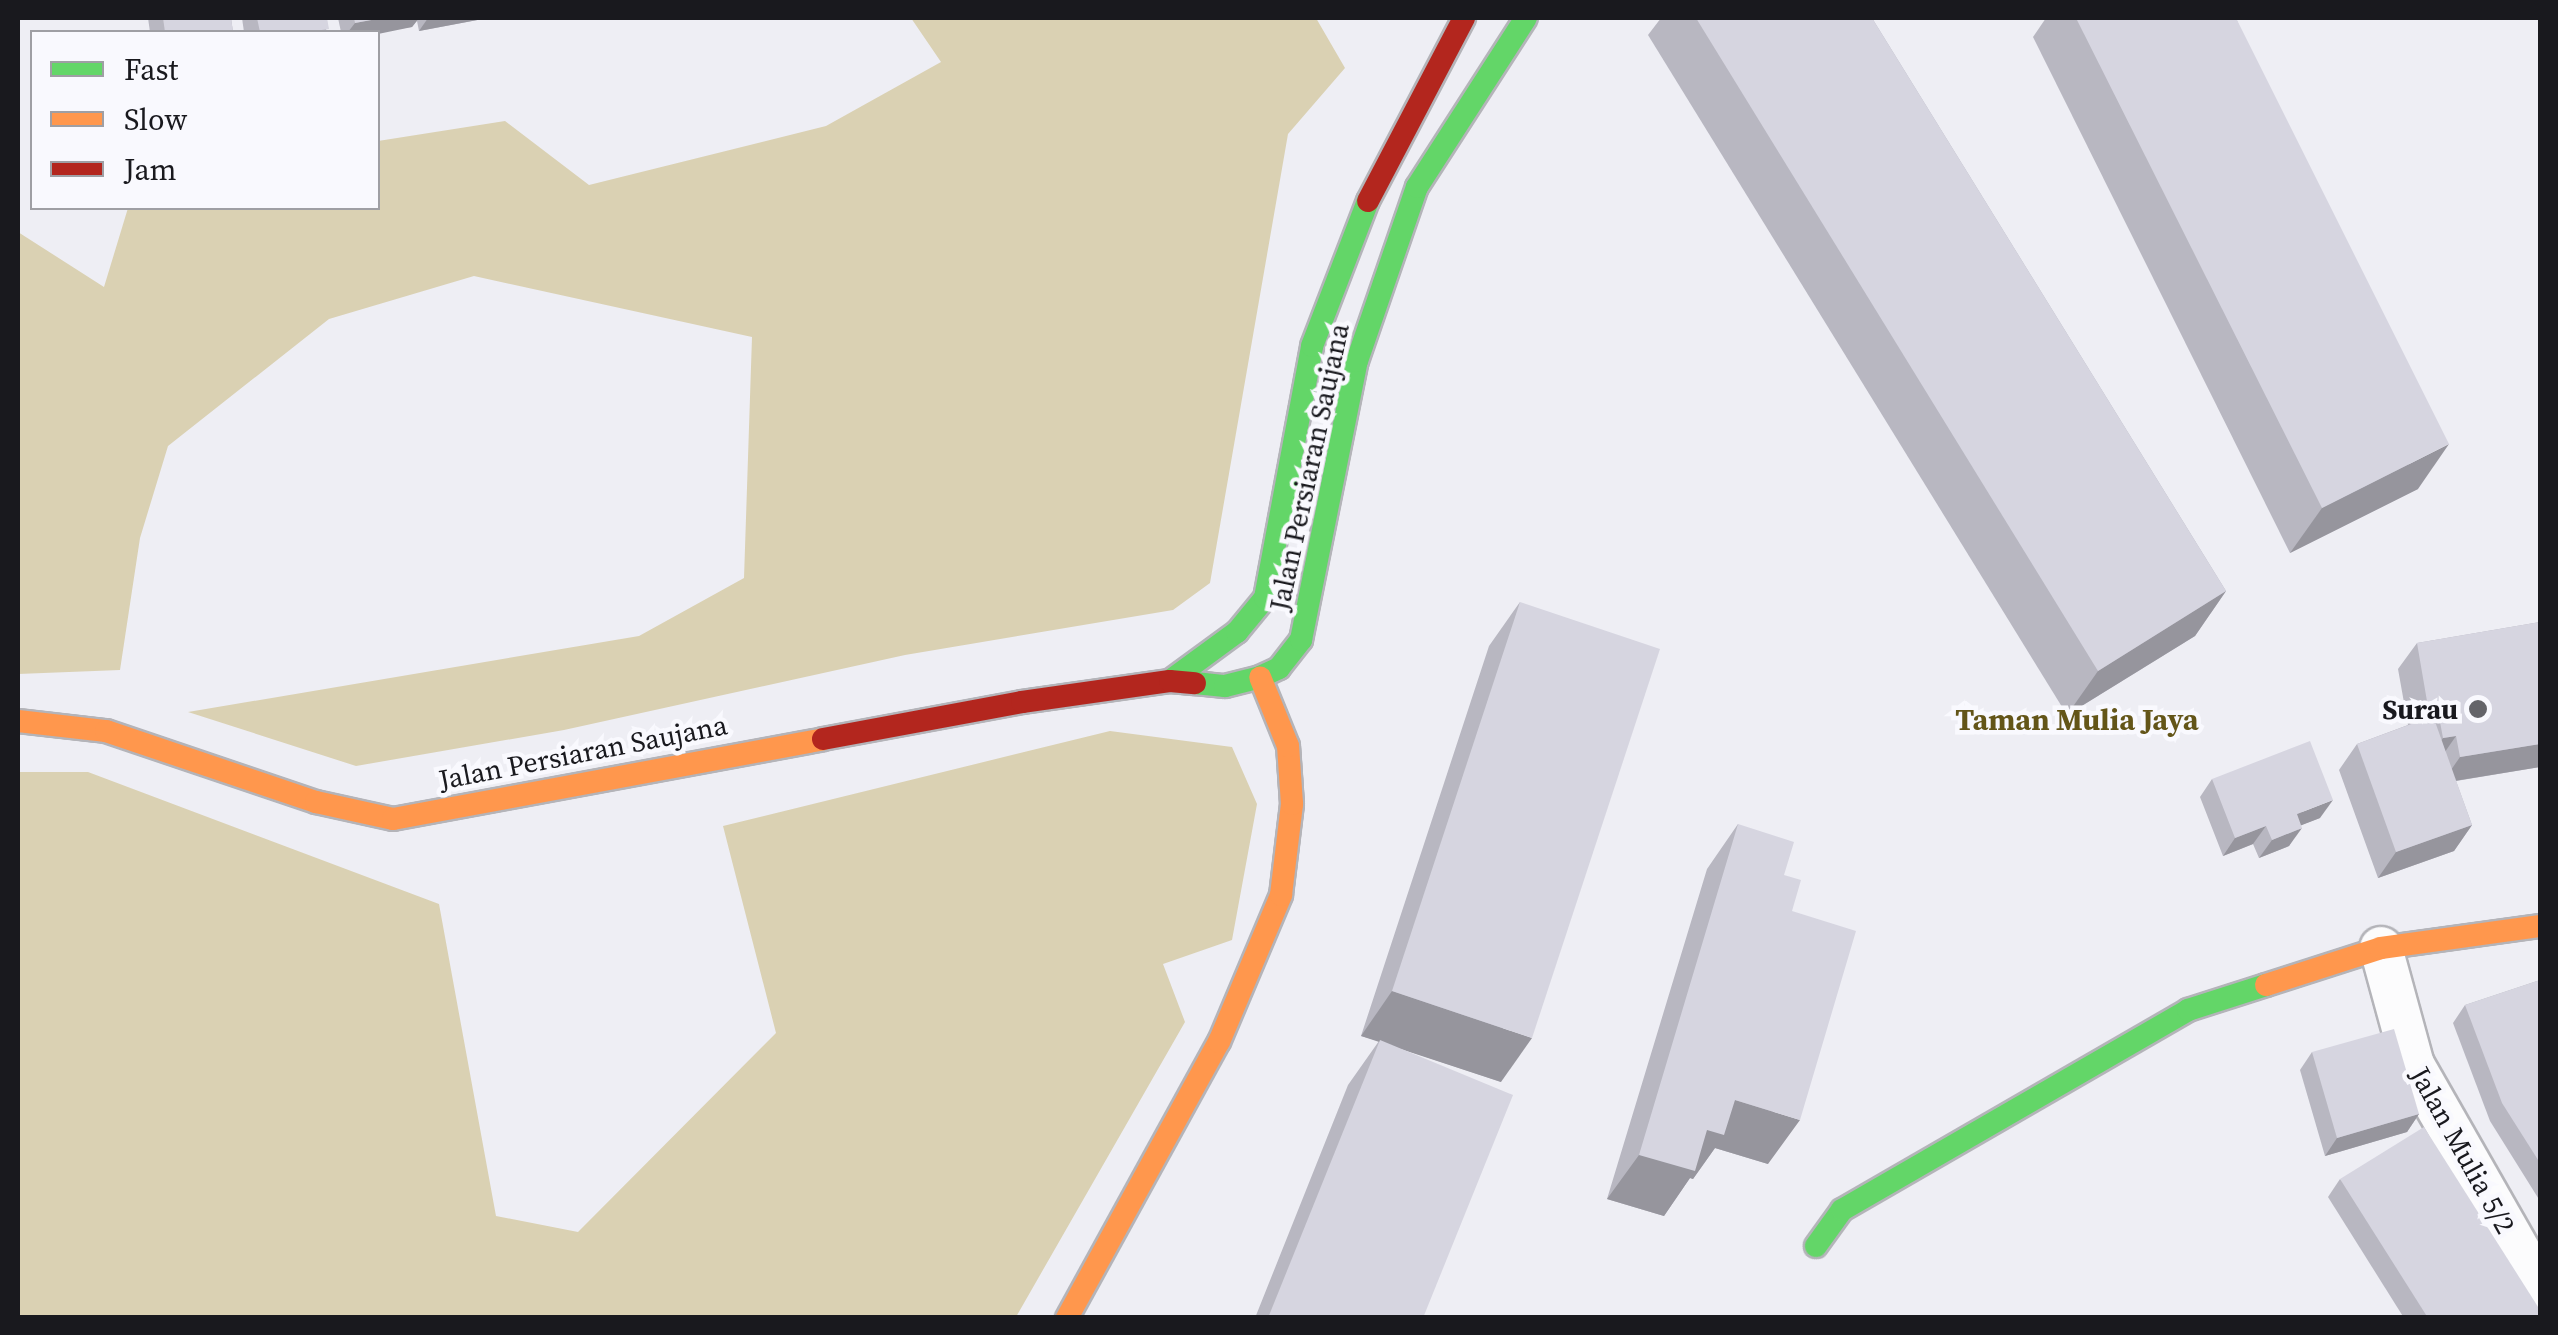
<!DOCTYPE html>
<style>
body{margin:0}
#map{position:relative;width:2558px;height:1335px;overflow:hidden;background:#eeeef4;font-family:"Source Serif 4",serif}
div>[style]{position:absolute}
.forest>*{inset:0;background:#dad1b3}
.roads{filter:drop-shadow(2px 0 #b4b4b9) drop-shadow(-2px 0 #b4b4b9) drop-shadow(0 2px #b4b4b9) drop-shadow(0 -2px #b4b4b9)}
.street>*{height:42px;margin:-21px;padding:0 21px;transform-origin:21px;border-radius:21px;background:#fcfcfd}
.fast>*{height:22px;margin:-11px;padding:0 11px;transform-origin:11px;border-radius:11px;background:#63d668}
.slow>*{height:22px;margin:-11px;padding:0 11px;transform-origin:11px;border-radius:11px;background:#ff974d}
.jam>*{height:22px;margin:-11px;padding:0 11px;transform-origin:11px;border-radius:11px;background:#b3261e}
.wall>*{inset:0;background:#b8b7c1}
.shaded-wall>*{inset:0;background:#96959d}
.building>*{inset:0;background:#d6d5e0}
.dots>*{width:28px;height:28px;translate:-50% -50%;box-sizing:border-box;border:5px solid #f9f9fe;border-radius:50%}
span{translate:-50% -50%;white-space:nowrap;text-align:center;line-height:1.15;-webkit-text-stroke:9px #f9f9fe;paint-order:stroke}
.street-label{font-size:28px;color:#19191e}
.poi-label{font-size:28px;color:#19191e;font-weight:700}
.right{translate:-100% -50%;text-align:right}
.neighbourhood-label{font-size:30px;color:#635518;font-weight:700}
.frame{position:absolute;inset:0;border:20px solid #19191e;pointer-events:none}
.legend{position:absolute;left:30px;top:30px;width:350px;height:180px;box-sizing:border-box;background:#f9f9fe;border:2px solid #9f9fa4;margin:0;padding:12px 18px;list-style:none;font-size:30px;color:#19191e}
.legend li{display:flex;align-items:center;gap:20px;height:50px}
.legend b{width:50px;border:2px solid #9f9fa4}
</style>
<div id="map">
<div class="forest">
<div style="clip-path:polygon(911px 18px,1316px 18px,1345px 68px,1288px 134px,1210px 583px,1173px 610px,905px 655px,564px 730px,356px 766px,188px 712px,639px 636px,744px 578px,752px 337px,474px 276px,329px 319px,168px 446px,140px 538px,120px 670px,18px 674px,18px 232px,104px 287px,128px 208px,378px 208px,378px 141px,505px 121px,589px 185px,826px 126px,941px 62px)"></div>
<div style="clip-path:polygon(1110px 731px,1232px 747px,1257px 804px,1232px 940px,1163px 964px,1185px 1022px,1016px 1317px,18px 1317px,18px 772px,88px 772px,439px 904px,496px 1216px,578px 1232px,776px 1033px,723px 826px)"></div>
</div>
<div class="roads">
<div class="street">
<div style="left:2381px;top:948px;width:121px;rotate:74.7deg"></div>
<div style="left:2413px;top:1065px;width:257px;rotate:60.3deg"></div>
</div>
<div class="fast">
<div style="left:1170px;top:681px;width:83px;rotate:-36.2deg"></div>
<div style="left:1237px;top:632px;width:44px;rotate:-50.5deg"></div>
<div style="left:1265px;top:598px;width:256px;rotate:-79.4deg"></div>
<div style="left:1312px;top:346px;width:155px;rotate:-68.9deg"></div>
<div style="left:1195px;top:683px;width:30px;rotate:6deg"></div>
<div style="left:1225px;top:686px;width:36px;rotate:-14deg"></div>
<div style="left:1260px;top:677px;width:21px;rotate:-25deg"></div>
<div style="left:1279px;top:668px;width:36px;rotate:-52deg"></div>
<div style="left:1301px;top:640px;width:285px;rotate:-78.7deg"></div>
<div style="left:1357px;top:361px;width:184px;rotate:-71deg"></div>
<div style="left:1417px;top:187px;width:201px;rotate:-57.2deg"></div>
<div style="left:1816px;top:1246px;width:44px;rotate:-54.2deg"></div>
<div style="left:1842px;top:1210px;width:400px;rotate:-30deg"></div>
<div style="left:2188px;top:1010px;width:82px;rotate:-17.8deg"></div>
</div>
<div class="slow">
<div style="left:18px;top:721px;width:89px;rotate:6.5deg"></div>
<div style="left:106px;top:731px;width:222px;rotate:18.7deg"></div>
<div style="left:316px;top:802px;width:79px;rotate:12.4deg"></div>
<div style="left:393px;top:819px;width:437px;rotate:-10.5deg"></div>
<div style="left:2266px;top:985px;width:121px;rotate:-17.8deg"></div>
<div style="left:2381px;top:948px;width:161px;rotate:-7.9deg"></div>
<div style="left:1067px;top:1318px;width:315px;rotate:-61.2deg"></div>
<div style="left:1219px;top:1042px;width:160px;rotate:-67.1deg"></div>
<div style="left:1281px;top:895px;width:92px;rotate:-83.1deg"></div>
<div style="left:1292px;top:804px;width:58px;rotate:-93.9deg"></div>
<div style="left:1288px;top:746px;width:74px;rotate:-112.1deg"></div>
</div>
<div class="jam">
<div style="left:1368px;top:201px;width:207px;rotate:-62.3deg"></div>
<div style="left:823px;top:739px;width:202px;rotate:-10.5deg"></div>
<div style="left:1022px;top:702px;width:149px;rotate:-8.1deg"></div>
<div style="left:1170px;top:681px;width:25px;rotate:5deg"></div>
</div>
</div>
<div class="wall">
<div style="clip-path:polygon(148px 18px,231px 18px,233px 32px,150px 32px)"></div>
<div style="clip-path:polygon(242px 18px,327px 18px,326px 32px,244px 32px)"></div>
<div style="clip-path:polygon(338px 18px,488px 18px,419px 31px,417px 21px,412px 27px,378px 32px,341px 32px)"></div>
<div style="clip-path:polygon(1661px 18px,1872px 18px,2226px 591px,2195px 636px,2067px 715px,1648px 35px)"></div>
<div style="clip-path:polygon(2046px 18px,2236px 18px,2418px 489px,2290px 553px,2033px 37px)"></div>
<div style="clip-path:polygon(1520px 602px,1501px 1082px,1402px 1049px,1423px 1318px,1255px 1318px,1348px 1085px,1379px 1041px,1361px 1036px,1489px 646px)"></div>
<div style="clip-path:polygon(2540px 622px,2540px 767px,2456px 781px,2472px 825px,2454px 851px,2378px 878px,2339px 770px,2357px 744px,2408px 725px,2398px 669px,2417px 643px)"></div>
<div style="clip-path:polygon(2212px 779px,2320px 818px,2301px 825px,2289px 846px,2259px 858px,2253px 844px,2223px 856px,2200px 797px)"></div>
<div style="clip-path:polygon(1738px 824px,1792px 911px,1768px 1164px,1715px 1148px,1693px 1179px,1690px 1178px,1664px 1216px,1607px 1199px,1707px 869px)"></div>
<div style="clip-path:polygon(2540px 980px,2540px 1201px,2490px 1121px,2453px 1023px,2465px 1005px)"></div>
<div style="clip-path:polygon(2312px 1052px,2419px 1114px,2407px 1132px,2325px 1156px,2300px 1070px)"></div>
<div style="clip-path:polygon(2340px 1179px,2540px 1318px,2404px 1318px,2328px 1197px)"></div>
</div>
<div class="shaded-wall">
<div style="clip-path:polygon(382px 18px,419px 18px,412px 27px,378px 34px,378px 32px,348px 32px,355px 23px)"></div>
<div style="clip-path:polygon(428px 18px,488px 18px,419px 31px)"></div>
<div style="clip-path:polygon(2449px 444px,2418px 489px,2290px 553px,2322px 508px)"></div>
<div style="clip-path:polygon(2226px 591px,2195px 636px,2067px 715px,2098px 671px)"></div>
<div style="clip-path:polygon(2437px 706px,2419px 732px,2409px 733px,2428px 707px)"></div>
<div style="clip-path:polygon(2456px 736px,2438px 762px,2425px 764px,2443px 738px)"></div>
<div style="clip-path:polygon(2540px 744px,2540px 767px,2442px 783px,2460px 757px)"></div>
<div style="clip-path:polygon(2333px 800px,2320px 818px,2284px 832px,2297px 814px)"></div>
<div style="clip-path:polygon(2472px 825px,2454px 851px,2378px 878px,2396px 852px)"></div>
<div style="clip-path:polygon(2266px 826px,2253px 844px,2223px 856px,2235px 838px)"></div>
<div style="clip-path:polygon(2302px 828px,2289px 846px,2259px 858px,2272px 840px)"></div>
<div style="clip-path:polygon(1392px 991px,1532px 1038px,1501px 1082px,1361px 1036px)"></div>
<div style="clip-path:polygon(1735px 1100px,1800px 1120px,1768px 1164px,1715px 1148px,1693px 1179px,1690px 1178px,1664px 1216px,1607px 1199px,1639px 1155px,1707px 1130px)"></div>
<div style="clip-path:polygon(2419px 1114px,2407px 1132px,2325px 1156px,2337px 1138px)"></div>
</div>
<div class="building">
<div style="clip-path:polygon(163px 18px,231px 18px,233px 32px,165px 32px)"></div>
<div style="clip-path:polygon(257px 18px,327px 18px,329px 29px,307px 32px,260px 32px)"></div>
<div style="clip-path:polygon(354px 18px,382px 18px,355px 23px)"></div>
<div style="clip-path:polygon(1696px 18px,1872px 18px,2226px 591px,2098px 671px)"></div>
<div style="clip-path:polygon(2076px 18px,2236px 18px,2449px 444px,2322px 508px)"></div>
<div style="clip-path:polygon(1520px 602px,1660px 649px,1532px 1038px,1392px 991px)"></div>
<div style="clip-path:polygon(2540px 622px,2540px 744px,2460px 757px,2456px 736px,2443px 738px,2437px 706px,2428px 707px,2417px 643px)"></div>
<div style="clip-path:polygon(2433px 716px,2472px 825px,2396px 852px,2357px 744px)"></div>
<div style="clip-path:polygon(2310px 741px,2333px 800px,2297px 814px,2302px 828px,2272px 840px,2266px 826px,2235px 838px,2212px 779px)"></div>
<div style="clip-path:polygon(1738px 824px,1794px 842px,1784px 875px,1801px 880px,1792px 911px,1856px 931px,1800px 1120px,1735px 1100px,1724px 1135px,1707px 1130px,1695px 1171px,1639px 1155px)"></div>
<div style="clip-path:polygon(2540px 980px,2540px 1163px,2502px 1103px,2465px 1005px)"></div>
<div style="clip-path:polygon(2394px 1029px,2419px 1114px,2337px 1138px,2312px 1052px)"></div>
<div style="clip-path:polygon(1380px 1040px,1513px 1095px,1423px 1318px,1268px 1318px)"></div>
<div style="clip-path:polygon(2424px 1127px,2540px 1310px,2540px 1318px,2428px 1318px,2340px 1179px)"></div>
</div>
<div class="dots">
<div style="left:2478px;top:709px;background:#646469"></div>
</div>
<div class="street-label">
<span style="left:1309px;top:467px;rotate:-78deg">Jalan Persiaran Saujana</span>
<span style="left:583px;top:752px;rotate:-11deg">Jalan Persiaran Saujana</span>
<span style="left:2463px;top:1150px;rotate:61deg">Jalan Mulia 5/2</span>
</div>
<div class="poi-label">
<span class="right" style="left:2458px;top:709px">Surau</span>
</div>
<div class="neighbourhood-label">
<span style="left:2077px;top:720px">Taman Mulia Jaya</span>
</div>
<div class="frame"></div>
<ul class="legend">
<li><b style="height:12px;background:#63d668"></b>Fast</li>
<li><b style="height:12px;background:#ff974d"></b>Slow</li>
<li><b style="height:12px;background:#b3261e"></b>Jam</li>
</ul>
</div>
